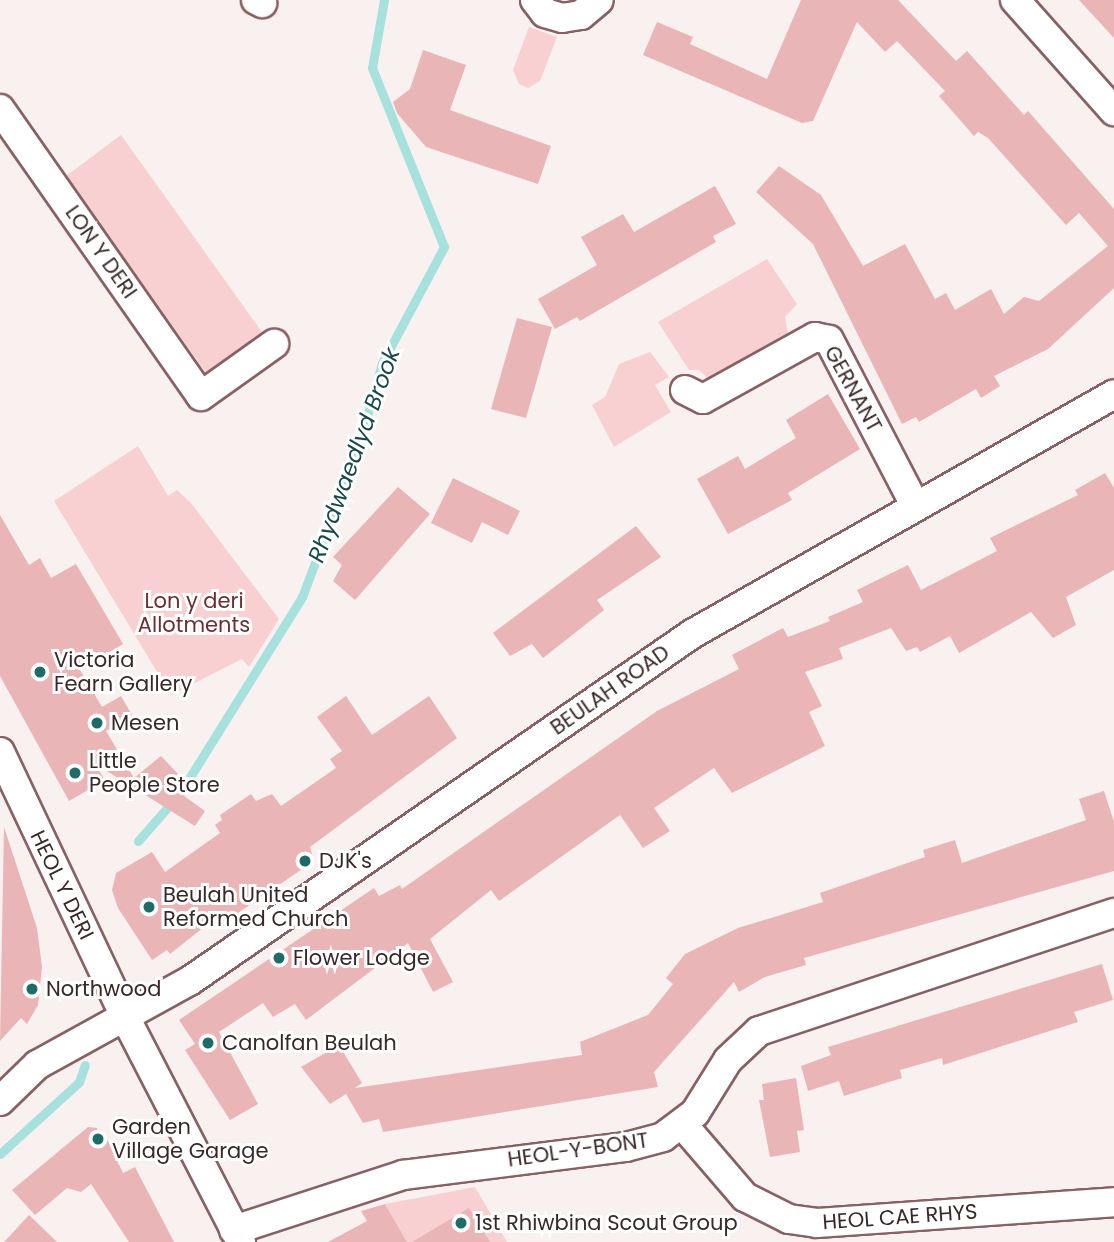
<!DOCTYPE html>
<style>
body{margin:0}
#map{position:relative;width:1114px;height:1242px;overflow:hidden;background:#f9f0f0;font-family:Poppins,sans-serif}
div>[style]{position:absolute}
.green>*{inset:0;background:#f8d0d2}
.stream>*{height:9px;margin:-4.5px;padding:0 4.5px;transform-origin:4.5px;border-radius:4.5px;background:#a6e1de}
.building>*{inset:0;background:#e9b5b7}
.roads{filter:drop-shadow(2px 0 #876163) drop-shadow(-2px 0 #876163) drop-shadow(0 2px #876163) drop-shadow(0 -2px #876163)}
.minor>*{height:28px;margin:-14px;padding:0 14px;transform-origin:14px;border-radius:14px;background:#fff}
.dots>*{width:19px;height:19px;translate:-50% -50%;box-sizing:border-box;border:4px solid #fff;border-radius:50%}
span{translate:-50% -50%;white-space:nowrap;text-align:center;line-height:1.15;-webkit-text-stroke:6px #fff;paint-order:stroke}
.street-label{font-size:21px;color:#382828}
.park-label{font-size:21px;color:#6c2d33}
.poi-label{font-size:21px;color:#382828}
.left{translate:0 -50%;text-align:left}
.water-label{font-size:23px;color:#144947;font-style:italic}
</style>
<div id="map">
<div class="green">
<div style="clip-path:polygon(529px 27px,557px 37px,540px 81px,528px 88px,519px 84px,513px 70px)"></div>
<div style="clip-path:polygon(121px 135px,267px 339px,211px 380px,66px 176px)"></div>
<div style="clip-path:polygon(767px 259px,797px 304px,785px 317px,789px 341px,713px 383px,699px 370px,689px 370px,658px 322px)"></div>
<div style="clip-path:polygon(650px 352px,669px 377px,655px 385px,671px 412px,614px 447px,592px 405px,605px 397px,619px 364px)"></div>
<div style="clip-path:polygon(138px 446px,168px 496px,177px 490px,191px 503px,279px 619px,249px 667px,242px 659px,171px 695px,54px 501px)"></div>
<div style="clip-path:polygon(475px 1187px,507px 1242px,407px 1242px,385px 1204px)"></div>
</div>
<div class="stream">
<div style="left:138px;top:841px;width:64px;rotate:-48.8deg"></div>
<div style="left:180px;top:793px;width:231px;rotate:-58.1deg"></div>
<div style="left:302px;top:597px;width:162px;rotate:-69.4deg"></div>
<div style="left:359px;top:445px;width:85px;rotate:-74.3deg"></div>
<div style="left:382px;top:363px;width:132px;rotate:-61.9deg"></div>
<div style="left:444px;top:247px;width:193px;rotate:-111.9deg"></div>
<div style="left:372px;top:68px;width:69px;rotate:-80deg"></div>
<div style="left:0;top:1154px;width:107px;rotate:-42.3deg"></div>
<div style="left:79px;top:1082px;width:18px;rotate:-71deg"></div>
</div>
<div class="building">
<div style="clip-path:polygon(801px 0,898px 0,956px 61px,967px 51px,1024px 115px,1028px 111px,1114px 209px,1114px 288px,1048px 349px,994px 376px,1000px 386px,981px 398px,976px 389px,919px 422px,916px 417px,902px 424px,813px 244px,756px 192px,779px 166px,821px 195px,863px 266px,905px 244px,935px 299px,946px 293px,955px 310px,991px 289px,1004px 314px,1024px 297px,1039px 301px,1108px 246px,1079px 213px,1066px 225px,988px 138px,978px 132px,974px 136px,939px 96px,945px 91px,897px 41px,885px 52px,857px 22px,813px 121px,802px 123px,643px 55px,657px 22px,693px 37px,690px 44px,767px 79px)"></div>
<div style="clip-path:polygon(1079px 0,1114px 0,1114px 38px)"></div>
<div style="clip-path:polygon(423px 50px,466px 65px,450px 110px,551px 146px,538px 184px,426px 147px,397px 113px,393px 102px,410px 89px)"></div>
<div style="clip-path:polygon(715px 186px,736px 224px,713px 236px,716px 242px,580px 321px,577px 317px,555px 329px,538px 299px,597px 265px,581px 237px,623px 214px,634px 232px)"></div>
<div style="clip-path:polygon(517px 318px,552px 327px,526px 418px,491px 409px)"></div>
<div style="clip-path:polygon(828px 394px,860px 449px,788px 493px,792px 500px,728px 534px,697px 479px,738px 456px,745px 469px,796px 438px,786px 420px)"></div>
<div style="clip-path:polygon(1105px 473px,1114px 488px,1114px 570px,1066px 597px,1076px 625px,1053px 638px,1031px 612px,959px 653px,950px 636px,920px 652px,917px 647px,906px 651px,891px 628px,839px 648px,843px 659px,805px 672px,822px 706px,809px 712px,825px 746px,732px 793px,714px 768px,654px 808px,670px 831px,643px 848px,620px 815px,499px 901px,491px 890px,430px 939px,453px 982px,433px 992px,408px 943px,306px 1020px,295px 1004px,273px 1017px,263px 1003px,219px 1032px,258px 1104px,230px 1120px,185px 1050px,195px 1044px,179px 1020px,374px 888px,379px 896px,400px 885px,402px 889px,657px 711px,739px 669px,732px 655px,783px 628px,788px 637px,830px 621px,828px 617px,863px 602px,857px 590px,908px 565px,921px 590px,997px 551px,990px 538px,1078px 495px,1075px 490px)"></div>
<div style="clip-path:polygon(453px 478px,520px 511px,508px 535px,482px 522px,472px 543px,431px 523px)"></div>
<div style="clip-path:polygon(398px 487px,430px 514px,355px 600px,333px 581px,342px 565px,333px 557px)"></div>
<div style="clip-path:polygon(0 515px,29px 565px,40px 558px,51px 578px,76px 564px,123px 644px,80px 670px,102px 707px,121px 696px,132px 715px,106px 731px,134px 778px,161px 756px,181px 777px,170px 786px,205px 811px,195px 826px,94px 763px,105px 780px,69px 801px,0 676px)"></div>
<div style="clip-path:polygon(636px 526px,661px 557px,597px 600px,604px 610px,543px 658px,532px 644px,510px 656px,493px 633px)"></div>
<div style="clip-path:polygon(346px 696px,372px 735px,429px 696px,457px 738px,310px 847px,314px 861px,219px 926px,214px 919px,170px 954px,167px 950px,152px 960px,118px 908px,112px 890px,116px 873px,152px 852px,165px 872px,220px 833px,215px 825px,222px 820px,220px 815px,251px 794px,256px 801px,272px 794px,281px 806px,336px 768px,330px 759px,342px 751px,317px 717px)"></div>
<div style="clip-path:polygon(1104px 791px,1114px 822px,1114px 871px,804px 958px,806px 965px,765px 977px,739px 992px,734px 982px,654px 1072px,658px 1087px,383px 1132px,379px 1119px,363px 1123px,346px 1094px,330px 1104px,301px 1067px,339px 1045px,362px 1083px,355px 1088px,582px 1055px,580px 1042px,648px 1015px,673px 984px,666px 978px,685px 954px,738px 928px,823px 902px,820px 893px,925px 857px,923px 850px,955px 840px,962px 863px,1086px 820px,1079px 799px)"></div>
<div style="clip-path:polygon(4px 827px,37px 928px,42px 967px,38px 1005px,27px 1024px,21px 1018px,0 1041px)"></div>
<div style="clip-path:polygon(1102px 964px,1113px 1000px,1074px 1012px,1078px 1022px,943px 1065px,942px 1058px,900px 1070px,902px 1078px,844px 1096px,839px 1081px,808px 1091px,801px 1066px,831px 1055px,828px 1047px)"></div>
<div style="clip-path:polygon(796px 1078px,804px 1130px,797px 1131px,800px 1152px,770px 1157px,759px 1100px,764px 1100px,762px 1084px)"></div>
<div style="clip-path:polygon(88px 1127px,97px 1128px,108px 1141px,123px 1173px,135px 1167px,174px 1242px,129px 1242px,91px 1184px,81px 1192px,67px 1188px,35px 1215px,12px 1190px)"></div>
<div style="clip-path:polygon(385px 1204px,407px 1242px,328px 1242px,367px 1221px,361px 1211px)"></div>
<div style="clip-path:polygon(469px 1208px,490px 1242px,412px 1242px)"></div>
<div style="clip-path:polygon(29px 1215px,57px 1242px,4px 1242px)"></div>
</div>
<div class="roads">
<div class="minor">
<div style="left:256px;top:0;width:7px;rotate:27deg"></div>
<div style="left:535px;top:0;width:16px;rotate:52deg"></div>
<div style="left:545px;top:13px;width:18px;rotate:16deg"></div>
<div style="left:562px;top:18px;width:19px;rotate:-9deg"></div>
<div style="left:581px;top:15px;width:23px;rotate:-40deg"></div>
<div style="left:1015px;top:0;width:149px;rotate:48.3deg"></div>
<div style="left:0;top:109px;width:350px;rotate:55deg"></div>
<div style="left:201px;top:396px;width:90px;rotate:-35.5deg"></div>
<div style="left:685px;top:390px;width:20px;rotate:27deg"></div>
<div style="left:703px;top:399px;width:128px;rotate:-29deg"></div>
<div style="left:815px;top:337px;width:14px;rotate:12deg"></div>
<div style="left:829px;top:340px;width:186px;rotate:62.5deg"></div>
<div style="left:0;top:752px;width:293px;rotate:64.7deg"></div>
<div style="left:125px;top:1017px;width:253px;rotate:62.7deg"></div>
<div style="left:0;top:1101px;width:52px;rotate:-44.2deg"></div>
<div style="left:37px;top:1065px;width:176px;rotate:-28.9deg"></div>
<div style="left:191px;top:980px;width:609px;rotate:-34.63deg"></div>
<div style="left:692px;top:634px;width:485px;rotate:-29.6deg"></div>
<div style="left:683px;top:1125px;width:95px;rotate:49.3deg"></div>
<div style="left:745px;top:1197px;width:49px;rotate:26.6deg"></div>
<div style="left:789px;top:1219px;width:28px;rotate:8deg"></div>
<div style="left:817px;top:1223px;width:298px;rotate:-4deg"></div>
<div style="left:234px;top:1230px;width:178px;rotate:-18deg"></div>
<div style="left:403px;top:1175px;width:225px;rotate:-7.2deg"></div>
<div style="left:626px;top:1147px;width:38px;rotate:-15deg"></div>
<div style="left:663px;top:1137px;width:40px;rotate:-37deg"></div>
<div style="left:695px;top:1113px;width:62px;rotate:-58.1deg"></div>
<div style="left:728px;top:1060px;width:42px;rotate:-43.1deg"></div>
<div style="left:759px;top:1031px;width:374px;rotate:-18.4deg"></div>
</div>
</div>
<div class="dots">
<div style="left:40px;top:672px;background:#1f6b68"></div>
<div style="left:97px;top:723px;background:#1f6b68"></div>
<div style="left:75px;top:773px;background:#1f6b68"></div>
<div style="left:305px;top:861px;background:#1f6b68"></div>
<div style="left:149px;top:907px;background:#1f6b68"></div>
<div style="left:279px;top:958px;background:#1f6b68"></div>
<div style="left:32px;top:989px;background:#1f6b68"></div>
<div style="left:208px;top:1043px;background:#1f6b68"></div>
<div style="left:98px;top:1139px;background:#1f6b68"></div>
<div style="left:461px;top:1223px;background:#1f6b68"></div>
</div>
<div class="street-label">
<span style="left:101px;top:252px;rotate:55deg">LON Y DERI</span>
<span style="left:853px;top:389px;rotate:61deg">GERNANT</span>
<span style="left:610px;top:690px;rotate:-35deg">BEULAH ROAD</span>
<span style="left:62px;top:885px;rotate:64deg">HEOL Y DERI</span>
<span style="left:578px;top:1150px;rotate:-8deg">HEOL-Y-BONT</span>
<span style="left:900px;top:1217px;rotate:-4deg">HEOL CAE RHYS</span>
</div>
<div class="park-label">
<span style="left:194px;top:613px">Lon y deri<br>Allotments</span>
</div>
<div class="poi-label">
<span class="left" style="left:54px;top:672px">Victoria<br>Fearn Gallery</span>
<span class="left" style="left:111px;top:723px">Mesen</span>
<span class="left" style="left:89px;top:773px">Little<br>People Store</span>
<span class="left" style="left:319px;top:861px">DJK's</span>
<span class="left" style="left:163px;top:907px">Beulah United<br>Reformed Church</span>
<span class="left" style="left:293px;top:958px">Flower Lodge</span>
<span class="left" style="left:46px;top:989px">Northwood</span>
<span class="left" style="left:222px;top:1043px">Canolfan Beulah</span>
<span class="left" style="left:112px;top:1139px">Garden<br>Village Garage</span>
<span class="left" style="left:475px;top:1223px">1st Rhiwbina Scout Group</span>
</div>
<div class="water-label">
<span style="left:354px;top:455px;rotate:-70deg">Rhydwaedlyd Brook</span>
</div>
</div>
